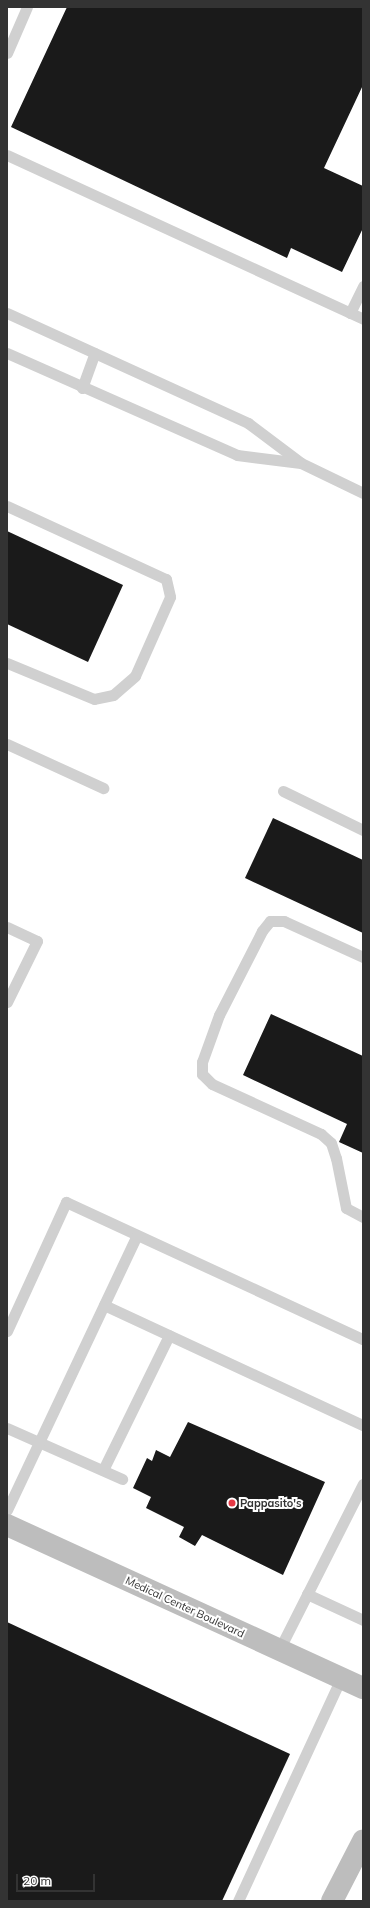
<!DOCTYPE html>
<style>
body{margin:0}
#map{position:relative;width:370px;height:1908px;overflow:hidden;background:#fff;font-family:Mulish,sans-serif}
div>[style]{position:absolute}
.building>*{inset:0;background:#1a1a1a}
.lane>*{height:11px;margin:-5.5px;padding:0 5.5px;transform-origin:5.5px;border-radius:5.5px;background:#d0d0d0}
.secondary>*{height:22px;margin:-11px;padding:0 11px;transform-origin:11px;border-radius:11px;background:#bdbdbd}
.dots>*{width:11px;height:11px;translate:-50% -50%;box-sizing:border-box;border:2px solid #fff;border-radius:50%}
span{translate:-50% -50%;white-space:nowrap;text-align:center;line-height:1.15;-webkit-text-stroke:4px #fff;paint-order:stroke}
.poi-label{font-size:11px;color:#333;font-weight:700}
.left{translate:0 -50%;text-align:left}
.street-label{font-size:11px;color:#333}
.frame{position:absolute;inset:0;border:8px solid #333;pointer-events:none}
.scale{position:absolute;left:16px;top:1874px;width:79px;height:18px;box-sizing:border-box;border:2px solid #333;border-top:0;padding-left:5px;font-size:12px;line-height:14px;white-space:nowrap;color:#333;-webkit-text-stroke:3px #fff;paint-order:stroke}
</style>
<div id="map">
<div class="building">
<div style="clip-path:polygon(67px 7px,363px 7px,363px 85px,324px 168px,363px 186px,363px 228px,342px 272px,291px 248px,287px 258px,11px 127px)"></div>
<div style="clip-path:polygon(7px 531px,123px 585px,88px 662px,7px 624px)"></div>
<div style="clip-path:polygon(273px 818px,363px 860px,363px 933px,245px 878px)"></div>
<div style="clip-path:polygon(271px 1014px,363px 1056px,363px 1153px,339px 1142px,347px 1124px,243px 1075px)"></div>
<div style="clip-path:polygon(188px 1422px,325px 1482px,283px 1575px,202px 1535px,195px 1546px,179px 1537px,184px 1527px,146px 1508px,151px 1497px,133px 1488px,147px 1458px,152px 1461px,156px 1450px,170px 1457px)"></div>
<div style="clip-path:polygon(7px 1622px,290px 1754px,222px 1901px,7px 1901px)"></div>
</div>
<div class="lane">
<div style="left:7px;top:53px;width:50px;rotate:-66.5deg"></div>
<div style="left:7px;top:155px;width:392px;rotate:24.7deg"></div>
<div style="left:7px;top:313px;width:265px;rotate:24.5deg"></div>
<div style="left:248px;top:423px;width:66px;rotate:37deg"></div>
<div style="left:301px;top:463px;width:69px;rotate:25.8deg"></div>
<div style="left:350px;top:313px;width:30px;rotate:-64deg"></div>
<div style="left:7px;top:353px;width:252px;rotate:23.9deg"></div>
<div style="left:237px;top:455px;width:64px;rotate:7.2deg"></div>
<div style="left:82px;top:388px;width:37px;rotate:-70deg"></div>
<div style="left:7px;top:506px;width:175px;rotate:24.7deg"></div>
<div style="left:166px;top:579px;width:18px;rotate:77deg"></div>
<div style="left:170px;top:597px;width:86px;rotate:113.9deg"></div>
<div style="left:135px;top:676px;width:29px;rotate:139deg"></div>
<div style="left:113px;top:695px;width:19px;rotate:168deg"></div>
<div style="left:94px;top:699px;width:94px;rotate:-157.5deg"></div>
<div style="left:7px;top:744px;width:106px;rotate:24.6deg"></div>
<div style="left:283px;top:791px;width:89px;rotate:26deg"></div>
<div style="left:7px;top:927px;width:33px;rotate:25deg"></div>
<div style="left:37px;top:941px;width:68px;rotate:116.2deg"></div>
<div style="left:363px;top:957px;width:87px;rotate:-155.5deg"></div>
<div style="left:284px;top:921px;width:14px;rotate:180deg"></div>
<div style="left:270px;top:921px;width:13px;rotate:129deg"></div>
<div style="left:262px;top:931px;width:94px;rotate:117.1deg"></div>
<div style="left:219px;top:1015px;width:50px;rotate:109.9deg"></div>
<div style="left:202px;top:1062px;width:12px;rotate:90deg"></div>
<div style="left:202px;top:1074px;width:14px;rotate:45deg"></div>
<div style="left:212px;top:1084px;width:120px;rotate:24.6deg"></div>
<div style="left:321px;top:1134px;width:13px;rotate:42deg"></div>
<div style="left:331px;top:1143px;width:16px;rotate:72deg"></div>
<div style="left:336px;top:1158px;width:51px;rotate:78.7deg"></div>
<div style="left:346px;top:1208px;width:19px;rotate:28deg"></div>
<div style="left:104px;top:1305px;width:285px;rotate:24.9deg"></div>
<div style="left:7px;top:1331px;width:142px;rotate:-65.4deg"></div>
<div style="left:66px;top:1202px;width:327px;rotate:24.8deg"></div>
<div style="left:7px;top:1428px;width:126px;rotate:23.9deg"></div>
<div style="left:103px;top:1470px;width:150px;rotate:-63.9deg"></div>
<div style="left:7px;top:1510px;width:304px;rotate:-64.7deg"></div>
<div style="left:307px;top:1594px;width:62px;rotate:24.9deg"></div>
<div style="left:279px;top:1650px;width:186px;rotate:-63.2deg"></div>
<div style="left:238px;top:1901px;width:246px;rotate:-65.2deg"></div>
</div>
<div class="secondary">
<div style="left:7px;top:1525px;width:392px;rotate:24.6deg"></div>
<div style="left:332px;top:1901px;width:68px;rotate:-62.7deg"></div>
</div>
<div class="dots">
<div style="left:232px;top:1503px;background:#e63946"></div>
</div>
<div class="poi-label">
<span class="left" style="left:240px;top:1503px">Pappasito's</span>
</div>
<div class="street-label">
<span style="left:185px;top:1607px;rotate:25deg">Medical Center Boulevard</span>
</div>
<div class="frame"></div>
<div class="scale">20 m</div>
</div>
